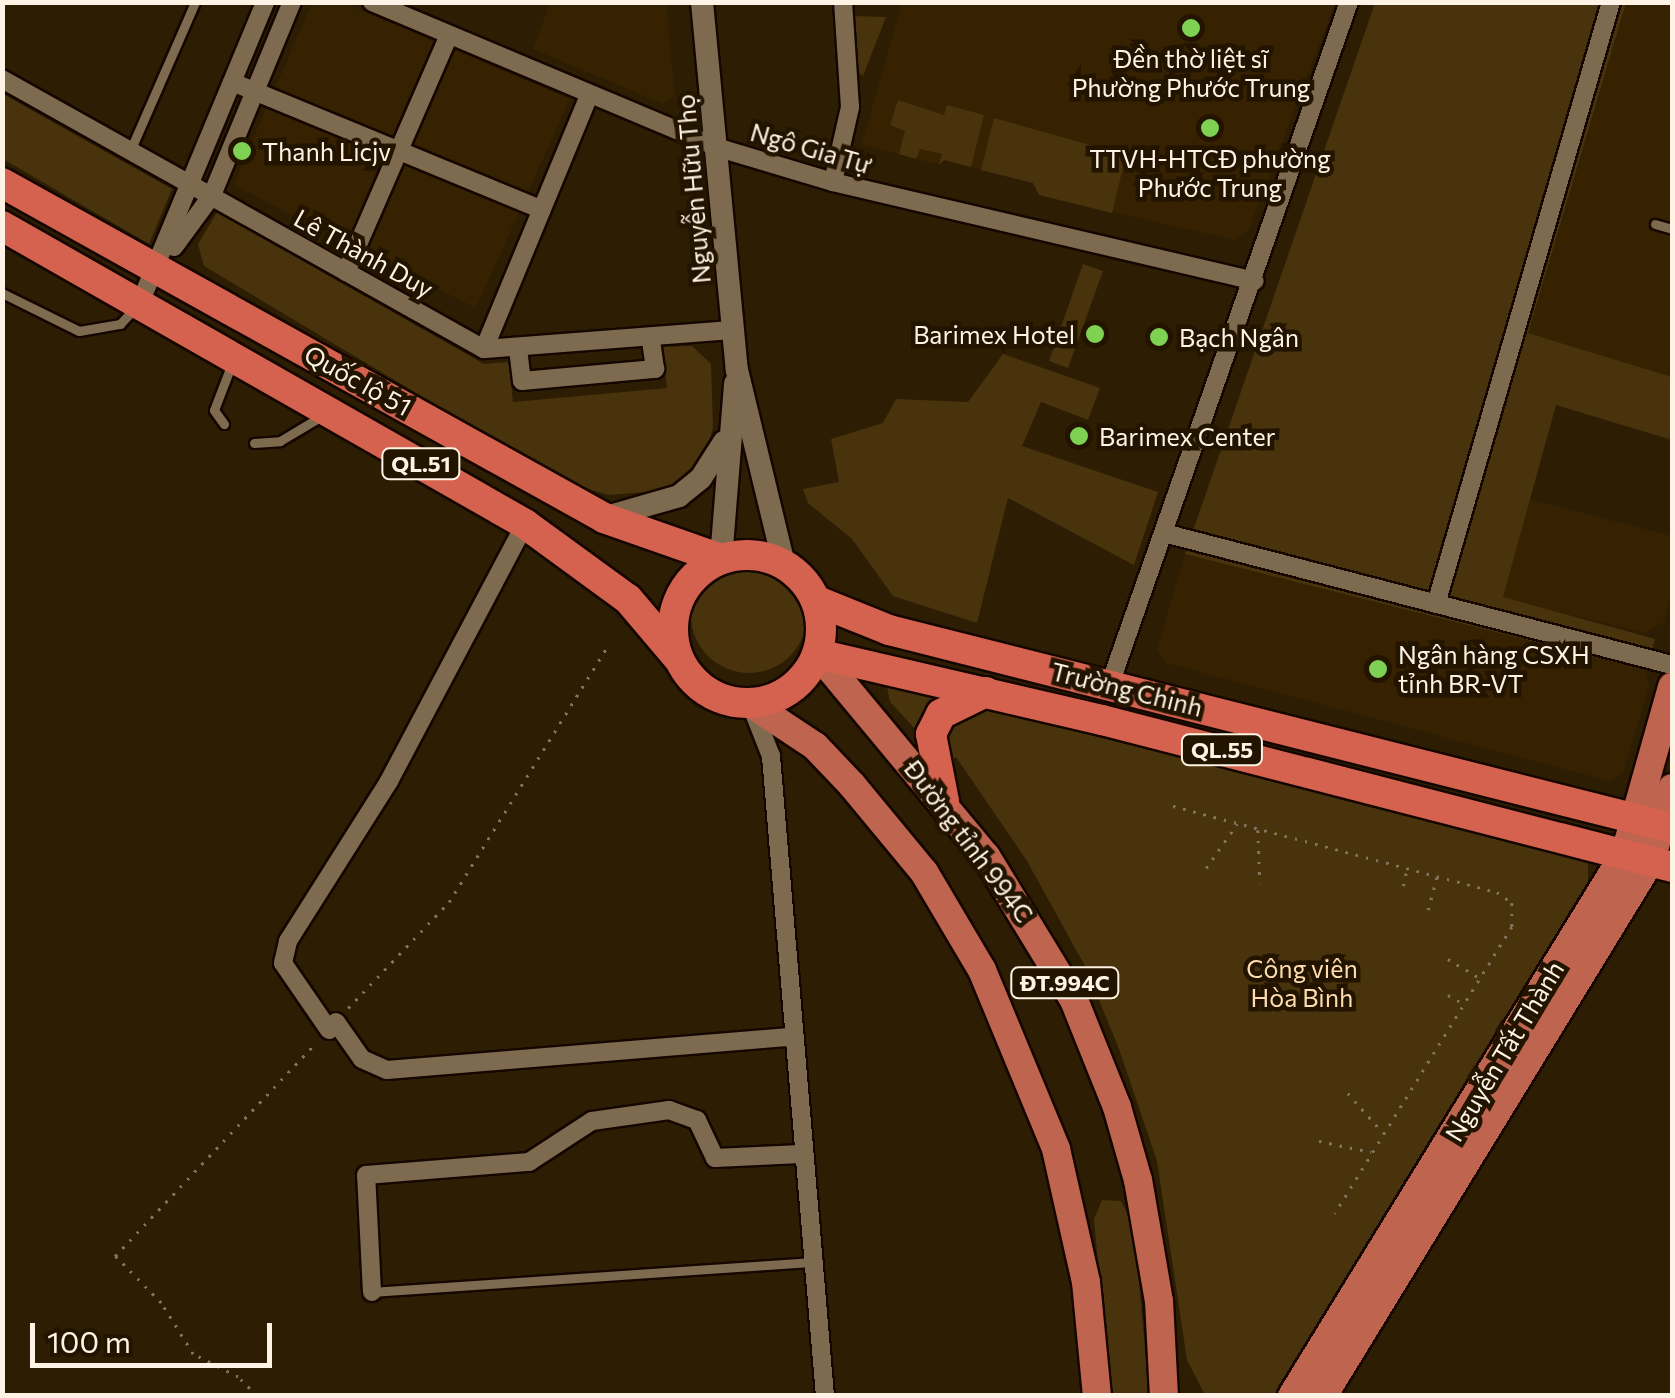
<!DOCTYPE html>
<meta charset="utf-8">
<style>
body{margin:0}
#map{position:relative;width:1675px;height:1398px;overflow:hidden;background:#2d1d03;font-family:Commissioner,sans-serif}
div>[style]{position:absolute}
.built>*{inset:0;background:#362200}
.green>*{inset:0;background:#49330d}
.round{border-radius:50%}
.path>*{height:2.5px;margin-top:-1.25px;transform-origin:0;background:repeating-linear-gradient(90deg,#82755f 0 2.5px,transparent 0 10.5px)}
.roads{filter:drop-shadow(2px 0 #150600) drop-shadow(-2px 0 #150600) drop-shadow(0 2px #150600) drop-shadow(0 -2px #150600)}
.service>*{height:9px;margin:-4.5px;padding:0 4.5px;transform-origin:4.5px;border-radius:4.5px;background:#7e6b4f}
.minor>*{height:18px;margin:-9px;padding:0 9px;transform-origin:9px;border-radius:9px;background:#7e6b4f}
.tertiary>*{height:22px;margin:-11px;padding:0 11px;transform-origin:11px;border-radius:11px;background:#7e6b4f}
.primary>*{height:28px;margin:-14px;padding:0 14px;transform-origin:14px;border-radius:14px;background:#bf644f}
.trunk>*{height:30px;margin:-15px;padding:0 15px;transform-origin:15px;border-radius:15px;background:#d5624f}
.trunk>.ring{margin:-15px;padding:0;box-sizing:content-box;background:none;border:30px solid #d5624f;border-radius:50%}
.dots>*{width:28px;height:28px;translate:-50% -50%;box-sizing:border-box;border:5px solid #231400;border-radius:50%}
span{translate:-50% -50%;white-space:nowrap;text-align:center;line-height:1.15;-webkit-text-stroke:9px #231400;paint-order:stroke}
.shield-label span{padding:2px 8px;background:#231400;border:2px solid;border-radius:8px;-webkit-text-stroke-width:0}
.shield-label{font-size:22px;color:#fef3e4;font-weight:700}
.poi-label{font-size:25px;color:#fef3e4}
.left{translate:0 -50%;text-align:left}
.right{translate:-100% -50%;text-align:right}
.street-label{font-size:25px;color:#fef3e4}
.park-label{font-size:25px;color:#fdddaf}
.frame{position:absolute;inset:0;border:5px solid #fef3e4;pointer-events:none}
.scale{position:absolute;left:30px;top:1323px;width:242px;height:45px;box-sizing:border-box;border:5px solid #fef3e4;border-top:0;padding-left:12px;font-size:30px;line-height:35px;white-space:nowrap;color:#fef3e4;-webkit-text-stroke:8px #231400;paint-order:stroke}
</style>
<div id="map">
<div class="built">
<div style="clip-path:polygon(312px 3px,344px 3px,570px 99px,476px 308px,233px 185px)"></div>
<div style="clip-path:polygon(550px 3px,666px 3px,675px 96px,663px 104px,533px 49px)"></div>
<div style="clip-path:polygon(902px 3px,1335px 3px,1249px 229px,1235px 240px,1039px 195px,1033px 183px,944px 160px,939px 165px,862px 144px)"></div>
<div style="clip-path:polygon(1626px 3px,1672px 3px,1672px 377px,1528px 333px)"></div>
<div style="clip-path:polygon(1525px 498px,1672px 536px,1672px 593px,1664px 622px,1645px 633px,1502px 598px)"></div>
<div style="clip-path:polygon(1185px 554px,1646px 670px,1649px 687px,1623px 773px,1609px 781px,1166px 663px,1157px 650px)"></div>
</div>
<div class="green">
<div style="clip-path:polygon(1375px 3px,1626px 3px,1528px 333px,1672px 377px,1672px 440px,1556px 405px,1503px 597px,1655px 639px,1646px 670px,1185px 554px)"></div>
<div style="clip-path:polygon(853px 16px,886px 17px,863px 76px,859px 73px)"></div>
<div style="clip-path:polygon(3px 94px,172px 189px,149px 244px,3px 159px)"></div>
<div style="clip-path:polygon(898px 100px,944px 115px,947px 105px,984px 115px,971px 167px,944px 160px,939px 165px,942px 154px,920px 149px,916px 159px,899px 154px,905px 131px,890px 125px)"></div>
<div style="clip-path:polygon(994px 118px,1126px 155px,1112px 213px,1039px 195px,1033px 183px,981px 170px)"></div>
<div style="clip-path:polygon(217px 212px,484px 364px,509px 362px,513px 402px,667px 388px,662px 347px,692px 346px,711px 364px,713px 428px,706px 452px,671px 490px,609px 495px,567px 483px,204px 266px,198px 244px)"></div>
<div style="clip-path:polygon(1083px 264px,1103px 271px,1068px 368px,1049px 361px)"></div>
<div style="clip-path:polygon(1003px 354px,1100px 388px,1088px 420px,1041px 402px,1022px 446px,1158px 492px,1134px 565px,1008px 498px,977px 623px,893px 596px,852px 539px,808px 503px,803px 489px,839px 482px,831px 439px,883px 423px,896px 399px,968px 402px)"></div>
<div class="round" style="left:691px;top:557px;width:116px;height:116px"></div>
<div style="clip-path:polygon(886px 681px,946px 690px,917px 731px,890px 702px)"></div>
<div style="clip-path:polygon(971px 699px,1566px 850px,1588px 862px,1588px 883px,1540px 973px,1281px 1395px,1205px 1395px,1187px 1360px,1157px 1161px,1119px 1049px,1086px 968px,1027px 861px,956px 757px,948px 763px,939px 725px)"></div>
<div style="clip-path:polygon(1102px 1200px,1121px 1201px,1134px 1226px,1149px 1395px,1110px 1395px,1094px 1219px)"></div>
</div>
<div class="path">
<div style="left:1173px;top:806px;width:335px;rotate:14.9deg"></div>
<div style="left:1497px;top:892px;width:19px;rotate:36deg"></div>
<div style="left:1512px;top:903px;width:24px;rotate:90deg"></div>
<div style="left:1512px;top:927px;width:337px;rotate:121.7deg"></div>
<div style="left:1258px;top:830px;width:53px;rotate:87.8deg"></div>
<div style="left:1206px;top:868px;width:54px;rotate:-54.8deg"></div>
<div style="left:1403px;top:886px;width:17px;rotate:-77deg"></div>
<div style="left:1428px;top:910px;width:34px;rotate:-75deg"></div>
<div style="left:1448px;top:959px;width:37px;rotate:31deg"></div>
<div style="left:1448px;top:995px;width:18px;rotate:29deg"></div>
<div style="left:348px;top:1008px;width:146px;rotate:-46.4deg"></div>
<div style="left:449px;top:902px;width:298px;rotate:-58.2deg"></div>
<div style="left:1348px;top:1093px;width:53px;rotate:48.8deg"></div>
<div style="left:1319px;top:1141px;width:53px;rotate:11.9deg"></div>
<div style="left:257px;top:1396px;width:27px;rotate:-135deg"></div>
<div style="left:238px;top:1377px;width:51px;rotate:-152.9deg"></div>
<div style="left:193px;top:1354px;width:60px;rotate:-122.1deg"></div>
<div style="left:161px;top:1303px;width:66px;rotate:-134.4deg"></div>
<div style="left:115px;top:1256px;width:293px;rotate:-46.7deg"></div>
</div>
<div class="roads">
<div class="service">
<div style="left:130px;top:151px;width:163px;rotate:-66.4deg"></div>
<div style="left:1655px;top:224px;width:18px;rotate:16deg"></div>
<div style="left:2px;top:293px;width:86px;rotate:26.3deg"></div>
<div style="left:79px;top:331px;width:42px;rotate:-9.7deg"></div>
<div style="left:120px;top:324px;width:21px;rotate:-47deg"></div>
<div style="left:224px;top:424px;width:17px;rotate:-126deg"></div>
<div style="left:214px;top:410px;width:50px;rotate:-69deg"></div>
<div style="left:254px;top:443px;width:26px;rotate:-4deg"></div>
<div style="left:280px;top:441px;width:47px;rotate:-31deg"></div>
<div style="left:372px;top:1292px;width:442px;rotate:-3.9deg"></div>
</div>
<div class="minor">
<div style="left:372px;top:2px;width:376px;rotate:22.8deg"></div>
<div style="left:719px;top:148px;width:119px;rotate:16.6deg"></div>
<div style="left:833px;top:182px;width:433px;rotate:13.2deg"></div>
<div style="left:2px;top:79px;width:552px;rotate:29.26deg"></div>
<div style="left:484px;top:349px;width:249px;rotate:-4.4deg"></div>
<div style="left:232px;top:82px;width:335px;rotate:22.4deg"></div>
<div style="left:833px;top:182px;width:77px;rotate:-77.2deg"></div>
<div style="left:850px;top:107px;width:105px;rotate:-93.8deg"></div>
<div style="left:174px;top:247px;width:64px;rotate:-53.8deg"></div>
<div style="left:212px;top:195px;width:209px;rotate:-67.5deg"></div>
<div style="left:346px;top:272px;width:258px;rotate:-66.5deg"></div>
<div style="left:140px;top:303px;width:326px;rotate:-67.4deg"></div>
<div style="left:484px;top:349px;width:274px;rotate:-67.5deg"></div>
<div style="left:518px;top:349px;width:32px;rotate:83deg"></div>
<div style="left:522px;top:381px;width:134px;rotate:-5.2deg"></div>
<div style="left:655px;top:369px;width:30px;rotate:-98deg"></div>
<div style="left:1164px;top:533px;width:525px;rotate:14.57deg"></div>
<div style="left:1436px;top:604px;width:627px;rotate:-73.79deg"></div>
<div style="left:1110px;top:684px;width:723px;rotate:-70.69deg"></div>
<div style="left:750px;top:703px;width:57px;rotate:68.4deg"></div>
<div style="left:771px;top:756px;width:642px;rotate:85.18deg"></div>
<div style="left:336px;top:1022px;width:45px;rotate:54.9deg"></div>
<div style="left:362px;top:1059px;width:27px;rotate:24deg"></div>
<div style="left:387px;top:1070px;width:404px;rotate:-4.7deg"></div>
<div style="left:329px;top:1030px;width:81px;rotate:-124.5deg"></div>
<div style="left:283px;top:963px;width:23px;rotate:-77deg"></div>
<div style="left:288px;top:941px;width:189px;rotate:-57.7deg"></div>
<div style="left:389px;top:781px;width:291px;rotate:-62.1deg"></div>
<div style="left:372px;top:1292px;width:117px;rotate:-92.9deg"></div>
<div style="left:366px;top:1175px;width:164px;rotate:-4.6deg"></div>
<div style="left:529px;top:1162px;width:75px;rotate:-33.1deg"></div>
<div style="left:592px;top:1121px;width:78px;rotate:-8.1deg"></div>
<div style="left:669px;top:1110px;width:30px;rotate:20deg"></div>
<div style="left:697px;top:1120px;width:42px;rotate:64.7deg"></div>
<div style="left:715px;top:1158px;width:86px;rotate:-2.7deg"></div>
</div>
<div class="tertiary">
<div style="left:702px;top:2px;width:370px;rotate:84.6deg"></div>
<div style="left:737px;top:370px;width:200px;rotate:76.4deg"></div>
<div style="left:606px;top:517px;width:76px;rotate:-16deg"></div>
<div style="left:679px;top:496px;width:28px;rotate:-39deg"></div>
<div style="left:701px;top:478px;width:43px;rotate:-57.4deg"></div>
<div style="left:721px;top:559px;width:176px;rotate:-85.4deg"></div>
</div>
<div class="primary">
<div style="left:818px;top:654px;width:263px;rotate:50.3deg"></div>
<div style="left:986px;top:856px;width:169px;rotate:58.6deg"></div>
<div style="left:1074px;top:1000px;width:115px;rotate:68.1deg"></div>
<div style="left:1117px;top:1107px;width:76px;rotate:74deg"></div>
<div style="left:1138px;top:1180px;width:123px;rotate:80.2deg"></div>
<div style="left:1159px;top:1301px;width:95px;rotate:87deg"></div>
<div style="left:750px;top:703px;width:78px;rotate:33.5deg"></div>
<div style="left:815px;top:746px;width:54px;rotate:46.5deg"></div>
<div style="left:852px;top:785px;width:113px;rotate:50.4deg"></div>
<div style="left:924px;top:872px;width:114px;rotate:59.4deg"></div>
<div style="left:982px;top:970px;width:194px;rotate:67.5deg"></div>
<div style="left:1056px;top:1149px;width:136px;rotate:77.3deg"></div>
<div style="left:1086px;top:1282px;width:115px;rotate:84.5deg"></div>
<div style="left:1292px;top:1396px;width:637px;rotate:-58.48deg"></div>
<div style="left:1625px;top:853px;width:173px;rotate:-74.2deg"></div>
<div style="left:1323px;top:1396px;width:628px;rotate:-58.54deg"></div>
<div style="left:1651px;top:860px;width:75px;rotate:-73.7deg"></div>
</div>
<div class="trunk">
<div style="left:2px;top:183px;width:689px;rotate:29.09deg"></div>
<div style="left:604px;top:518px;width:124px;rotate:19.3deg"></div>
<div style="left:2px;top:226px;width:602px;rotate:29.67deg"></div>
<div style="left:525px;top:524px;width:127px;rotate:36.1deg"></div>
<div style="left:628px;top:599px;width:77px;rotate:49.7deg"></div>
<div class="ring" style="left:673px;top:555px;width:118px;height:118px"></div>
<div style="left:817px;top:601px;width:78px;rotate:21.9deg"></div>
<div style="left:889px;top:630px;width:808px;rotate:14.19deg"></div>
<div style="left:818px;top:654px;width:292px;rotate:13.1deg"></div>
<div style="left:1102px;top:720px;width:589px;rotate:14.46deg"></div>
<div style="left:944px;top:801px;width:68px;rotate:-101deg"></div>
<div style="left:931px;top:734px;width:22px;rotate:-63deg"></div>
<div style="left:941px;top:714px;width:50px;rotate:-26.1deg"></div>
</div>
</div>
<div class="dots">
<div style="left:1191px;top:28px;background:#7ed153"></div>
<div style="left:1210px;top:128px;background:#7ed153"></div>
<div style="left:242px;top:151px;background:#7ed153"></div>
<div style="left:1095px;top:334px;background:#7ed153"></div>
<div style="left:1159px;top:337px;background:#7ed153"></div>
<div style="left:1079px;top:436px;background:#7ed153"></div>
<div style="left:1378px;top:669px;background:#7ed153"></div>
</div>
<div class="shield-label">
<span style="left:421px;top:464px">QL.51</span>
<span style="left:1222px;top:750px">QL.55</span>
<span style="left:1065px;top:983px">ĐT.994C</span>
</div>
<div class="poi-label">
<span style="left:1191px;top:73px">Đền thờ liệt sĩ<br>Phường Phước Trung</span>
<span class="left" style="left:262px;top:151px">Thanh Licjv</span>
<span style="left:1210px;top:173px">TTVH-HTCĐ phường<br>Phước Trung</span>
<span class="right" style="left:1075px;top:334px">Barimex Hotel</span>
<span class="left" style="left:1179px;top:337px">Bạch Ngân</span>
<span class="left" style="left:1099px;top:436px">Barimex Center</span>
<span class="left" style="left:1398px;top:669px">Ngân hàng CSXH<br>tỉnh BR-VT</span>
</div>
<div class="street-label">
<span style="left:811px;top:148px;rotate:16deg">Ngô Gia Tự</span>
<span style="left:693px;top:189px;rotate:-95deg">Nguyễn Hữu Thọ</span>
<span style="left:364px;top:253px;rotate:29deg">Lê Thành Duy</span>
<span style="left:358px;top:380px;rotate:29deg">Quốc lộ 51</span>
<span style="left:1127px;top:689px;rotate:14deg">Trường Chinh</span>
<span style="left:969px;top:841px;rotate:53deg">Đường tỉnh 994C</span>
<span style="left:1504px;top:1051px;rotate:-59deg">Nguyễn Tất Thành</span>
</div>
<div class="park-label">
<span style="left:1302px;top:983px">Công viên<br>Hòa Bình</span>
</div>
<div class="frame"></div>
<div class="scale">100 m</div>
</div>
